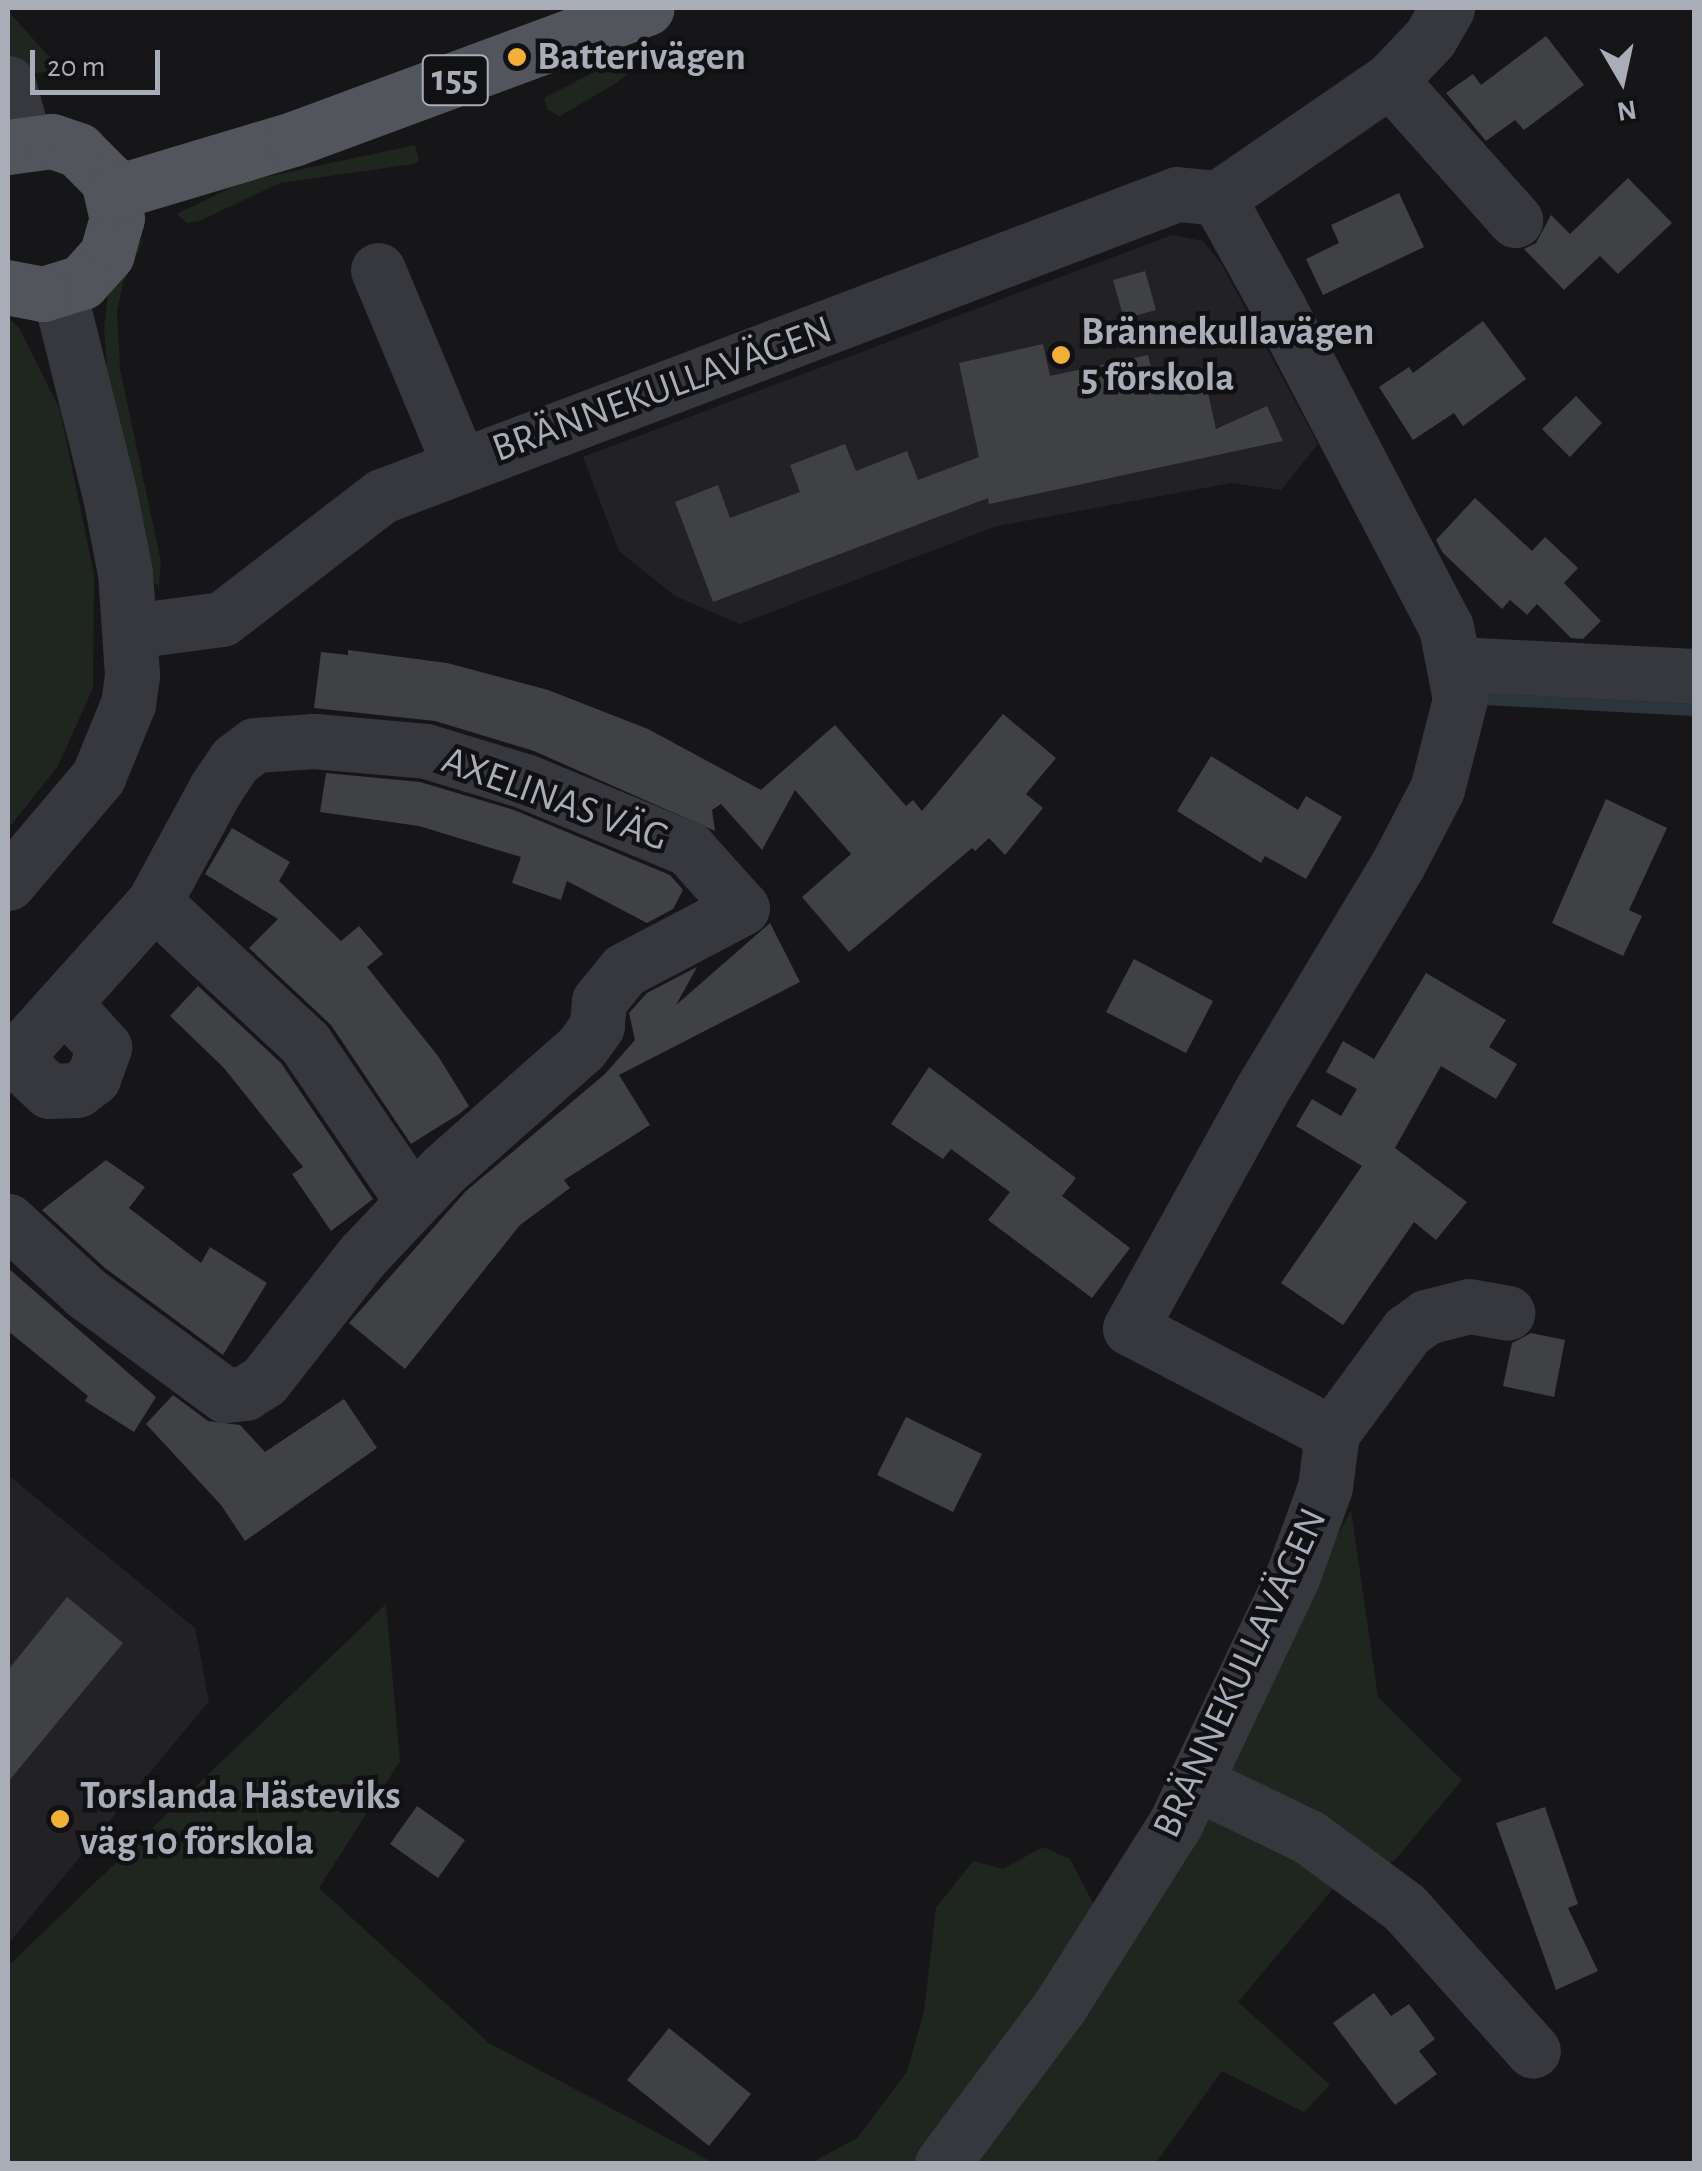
<!DOCTYPE html>
<meta charset="utf-8">
<style>
body{margin:0}
#map{position:relative;width:1702px;height:2171px;overflow:hidden;background:#161618;font-family:"Alegreya Sans",sans-serif}
div>[style]{position:absolute}
.built>*{inset:0;background:#222225}
.green>*{inset:0;background:#1e261f}
.stream>*{height:12px;margin:-6px;padding:0 6px;transform-origin:6px;border-radius:6px;background:#2c353c}
.building>*{inset:0;background:#404145}
.minor>*{height:55px;margin:-27.5px;padding:0 27.5px;transform-origin:27.5px;border-radius:27.5px;background:#37383d}
.major>*{height:55px;margin:-27.5px;padding:0 27.5px;transform-origin:27.5px;border-radius:27.5px;background:#53555c}
.dots>*{width:28px;height:28px;translate:-50% -50%;box-sizing:border-box;border:5px solid #111113;border-radius:50%}
span{translate:-50% -50%;white-space:nowrap;text-align:center;line-height:1.15;-webkit-text-stroke:9px #111113;paint-order:stroke}
.shield-label span{padding:2px 8px;background:#111113;border:2px solid;border-radius:8px;-webkit-text-stroke-width:0}
.shield-label{font-size:38px;color:#a8adb8;font-weight:700}
.poi-label{font-size:40px;color:#a8adb8;font-weight:700}
.left{translate:0 -50%;text-align:left}
.street-label{font-size:40px;color:#a8adb8}
.frame{position:absolute;inset:0;border:10px solid #a8adb8;pointer-events:none}
.north{position:absolute;left:1572px;top:30px;width:100px;height:100px;-webkit-text-stroke:8px #111113;paint-order:stroke;rotate:171deg;font-size:28px;font-weight:700;line-height:40px;text-align:center;color:#a8adb8}
.north::after{content:'';display:block;margin:auto;width:35px;height:45px;background:#a8adb8;clip-path:polygon(50% 0,100% 100%,50% 72%,0 100%)}
.scale{position:absolute;left:30px;top:50px;width:130px;height:45px;box-sizing:border-box;border:5px solid #a8adb8;border-top:0;padding-left:12px;font-size:30px;line-height:35px;white-space:nowrap;color:#a8adb8;-webkit-text-stroke:8px #111113;paint-order:stroke}
</style>
<div id="map">
<div class="built">
<div style="clip-path:polygon(1172px 235px,1203px 241px,1222px 265px,1318px 444px,1281px 490px,1231px 483px,997px 526px,740px 624px,675px 596px,619px 551px,583px 457px)"></div>
<div style="clip-path:polygon(8px 1475px,195px 1628px,209px 1701px,8px 1944px)"></div>
</div>
<div class="green">
<div style="clip-path:polygon(8px 11px,61px 70px,8px 77px)"></div>
<div style="clip-path:polygon(642px 47px,649px 56px,618px 82px,560px 116px,548px 110px,544px 98px)"></div>
<div style="clip-path:polygon(415px 145px,419px 160px,414px 164px,280px 183px,199px 221px,187px 223px,177px 214px,242px 182px)"></div>
<div style="clip-path:polygon(146px 235px,123px 283px,117px 311px,120px 369px,161px 562px,159px 586px,152px 581px,108px 381px,104px 330px,108px 293px)"></div>
<div style="clip-path:polygon(8px 318px,19px 328px,60px 410px,94px 574px,93px 688px,58px 766px,8px 829px)"></div>
<div style="clip-path:polygon(1351px 1510px,1378px 1697px,1462px 1780px,1395px 1860px,1332px 1890px,1238px 2002px,1330px 2085px,1304px 2112px,1222px 2071px,1156px 2163px,809px 2164px,857px 2138px,907px 2072px,924px 2011px,936px 1908px,973px 1861px,1003px 1869px,1043px 1847px,1070px 1859px,1118px 1951px)"></div>
<div style="clip-path:polygon(386px 1604px,400px 1761px,319px 1888px,489px 2043px,714px 2163px,8px 2163px,8px 1966px)"></div>
</div>
<div class="stream">
<div style="left:1485px;top:699px;width:209px;rotate:3deg"></div>
</div>
<div class="building">
<div style="clip-path:polygon(1546px 36px,1584px 85px,1524px 130px,1515px 120px,1486px 141px,1446px 93px,1473px 74px,1481px 85px)"></div>
<div style="clip-path:polygon(1628px 178px,1672px 223px,1618px 274px,1600px 256px,1564px 290px,1524px 249px,1536px 243px,1551px 215px,1570px 234px)"></div>
<div style="clip-path:polygon(1399px 193px,1424px 247px,1323px 295px,1306px 259px,1339px 243px,1331px 225px)"></div>
<div style="clip-path:polygon(1145px 271px,1156px 310px,1124px 319px,1113px 280px)"></div>
<div style="clip-path:polygon(1483px 321px,1526px 379px,1463px 426px,1454px 413px,1413px 440px,1379px 387px,1409px 367px,1413px 373px)"></div>
<div style="clip-path:polygon(1043px 344px,1050px 376px,1148px 355px,1156px 389px,1205px 379px,1216px 429px,1267px 406px,1283px 441px,989px 504px,988px 498px,713px 602px,675px 502px,718px 485px,730px 518px,800px 492px,790px 465px,845px 444px,856px 471px,907px 451px,918px 480px,979px 457px,959px 363px)"></div>
<div style="clip-path:polygon(1576px 396px,1602px 423px,1570px 457px,1542px 429px)"></div>
<div style="clip-path:polygon(1475px 498px,1532px 551px,1545px 537px,1578px 568px,1564px 583px,1601px 621px,1583px 639px,1571px 638px,1537px 604px,1527px 615px,1510px 600px,1502px 609px,1443px 553px,1436px 540px)"></div>
<div style="clip-path:polygon(348px 650px,447px 663px,548px 690px,648px 729px,761px 790px,835px 725px,906px 806px,913px 800px,922px 811px,1003px 714px,1056px 758px,1026px 794px,1043px 808px,1005px 855px,989px 838px,975px 851px,972px 848px,849px 952px,802px 897px,851px 854px,795px 790px,762px 850px,721px 804px,712px 810px,715px 831px,534px 751px,435px 721px,314px 708px,321px 652px,348px 655px)"></div>
<div style="clip-path:polygon(1211px 756px,1298px 810px,1306px 796px,1342px 817px,1306px 879px,1265px 856px,1261px 863px,1177px 811px)"></div>
<div style="clip-path:polygon(326px 773px,420px 782px,514px 810px,670px 875px,683px 890px,673px 909px,647px 923px,567px 881px,561px 900px,512px 883px,521px 857px,419px 826px,320px 812px)"></div>
<div style="clip-path:polygon(1606px 799px,1667px 828px,1629px 910px,1642px 916px,1623px 956px,1552px 923px)"></div>
<div style="clip-path:polygon(232px 828px,290px 862px,279px 881px,341px 941px,359px 926px,383px 954px,367px 967px,438px 1056px,469px 1106px,459px 1114px,411px 1144px,331px 1025px,249px 948px,278px 919px,205px 874px)"></div>
<div style="clip-path:polygon(770px 923px,800px 982px,619px 1075px,650px 1125px,564px 1180px,570px 1188px,520px 1225px,405px 1369px,349px 1323px,466px 1191px,605px 1074px,635px 1040px,629px 1013px,647px 993px,697px 967px,676px 1005px)"></div>
<div style="clip-path:polygon(1134px 959px,1213px 1001px,1186px 1053px,1106px 1012px)"></div>
<div style="clip-path:polygon(1426px 973px,1506px 1020px,1489px 1047px,1517px 1064px,1496px 1099px,1441px 1066px,1395px 1148px,1467px 1202px,1436px 1240px,1414px 1222px,1343px 1325px,1281px 1283px,1362px 1166px,1296px 1126px,1312px 1099px,1341px 1116px,1357px 1089px,1326px 1072px,1343px 1041px,1374px 1059px)"></div>
<div style="clip-path:polygon(198px 986px,281px 1063px,373px 1199px,331px 1231px,292px 1174px,303px 1167px,224px 1068px,170px 1016px)"></div>
<div style="clip-path:polygon(929px 1067px,1076px 1178px,1062px 1196px,1130px 1248px,1092px 1298px,988px 1220px,1010px 1192px,951px 1149px,943px 1159px,891px 1124px)"></div>
<div style="clip-path:polygon(106px 1160px,145px 1187px,129px 1208px,201px 1263px,210px 1247px,267px 1283px,223px 1355px,105px 1268px,42px 1210px)"></div>
<div style="clip-path:polygon(8px 1268px,156px 1397px,134px 1432px,85px 1401px,88px 1396px,8px 1331px)"></div>
<div style="clip-path:polygon(1531px 1333px,1565px 1340px,1554px 1397px,1503px 1386px,1512px 1343px)"></div>
<div style="clip-path:polygon(173px 1395px,208px 1421px,240px 1425px,265px 1452px,344px 1399px,377px 1448px,245px 1541px,221px 1505px,146px 1424px)"></div>
<div style="clip-path:polygon(906px 1417px,982px 1454px,953px 1512px,877px 1475px)"></div>
<div style="clip-path:polygon(67px 1597px,123px 1643px,8px 1782px,8px 1670px)"></div>
<div style="clip-path:polygon(417px 1806px,465px 1840px,438px 1878px,390px 1844px)"></div>
<div style="clip-path:polygon(1545px 1807px,1578px 1904px,1568px 1908px,1598px 1971px,1556px 1990px,1496px 1823px)"></div>
<div style="clip-path:polygon(1374px 1993px,1391px 2016px,1409px 2004px,1435px 2039px,1419px 2051px,1437px 2074px,1395px 2105px,1333px 2023px)"></div>
<div style="clip-path:polygon(669px 2028px,751px 2094px,709px 2146px,627px 2080px)"></div>
</div>
<div class="minor">
<div style="left:1390px;top:80px;width:188px;rotate:48.2deg"></div>
<div style="left:8px;top:83px;width:60px;rotate:74.6deg"></div>
<div style="left:1218px;top:198px;width:209px;rotate:-34.5deg"></div>
<div style="left:1390px;top:80px;width:58px;rotate:-46.4deg"></div>
<div style="left:1430px;top:38px;width:34px;rotate:-60deg"></div>
<div style="left:378px;top:270px;width:210px;rotate:67.3deg"></div>
<div style="left:131px;top:631px;width:92px;rotate:-7.5deg"></div>
<div style="left:222px;top:619px;width:202px;rotate:-37.6deg"></div>
<div style="left:382px;top:496px;width:850px;rotate:-20.8deg"></div>
<div style="left:1177px;top:194px;width:41px;rotate:5.6deg"></div>
<div style="left:1218px;top:198px;width:128px;rotate:61deg"></div>
<div style="left:1280px;top:310px;width:358px;rotate:62.4deg"></div>
<div style="left:1446px;top:627px;width:73px;rotate:79deg"></div>
<div style="left:1460px;top:699px;width:93px;rotate:104.3deg"></div>
<div style="left:1437px;top:789px;width:85px;rotate:117.5deg"></div>
<div style="left:1398px;top:864px;width:265px;rotate:121.1deg"></div>
<div style="left:1261px;top:1091px;width:271px;rotate:118.9deg"></div>
<div style="left:1130px;top:1328px;width:228px;rotate:27.5deg"></div>
<div style="left:1332px;top:1433px;width:54px;rotate:97.4deg"></div>
<div style="left:1325px;top:1487px;width:97px;rotate:109.9deg"></div>
<div style="left:1292px;top:1578px;width:272px;rotate:115.4deg"></div>
<div style="left:1175px;top:1824px;width:215px;rotate:122.3deg"></div>
<div style="left:1060px;top:2006px;width:197px;rotate:126.8deg"></div>
<div style="left:1458px;top:664px;width:236px;rotate:2.9deg"></div>
<div style="left:8px;top:883px;width:139px;rotate:-49.7deg"></div>
<div style="left:98px;top:777px;width:79px;rotate:-67.7deg"></div>
<div style="left:128px;top:704px;width:29px;rotate:-82deg"></div>
<div style="left:132px;top:675px;width:102px;rotate:-93.9deg"></div>
<div style="left:125px;top:573px;width:78px;rotate:-101deg"></div>
<div style="left:110px;top:496px;width:210px;rotate:-104deg"></div>
<div style="left:154px;top:902px;width:207px;rotate:43deg"></div>
<div style="left:305px;top:1043px;width:192px;rotate:55.8deg"></div>
<div style="left:14px;top:1058px;width:48px;rotate:43.3deg"></div>
<div style="left:49px;top:1091px;width:28px;rotate:-2deg"></div>
<div style="left:77px;top:1090px;width:20px;rotate:-37deg"></div>
<div style="left:93px;top:1078px;width:33px;rotate:-70deg"></div>
<div style="left:104px;top:1047px;width:58px;rotate:-132.2deg"></div>
<div style="left:8px;top:1065px;width:219px;rotate:-48.1deg"></div>
<div style="left:154px;top:902px;width:130px;rotate:-61.5deg"></div>
<div style="left:216px;top:788px;width:34px;rotate:-56deg"></div>
<div style="left:235px;top:760px;width:25px;rotate:-37deg"></div>
<div style="left:255px;top:745px;width:59px;rotate:-3.9deg"></div>
<div style="left:314px;top:741px;width:112px;rotate:5.1deg"></div>
<div style="left:426px;top:751px;width:103px;rotate:16.9deg"></div>
<div style="left:525px;top:781px;width:178px;rotate:22.5deg"></div>
<div style="left:689px;top:849px;width:79px;rotate:48.1deg"></div>
<div style="left:742px;top:908px;width:133px;rotate:152.3deg"></div>
<div style="left:624px;top:970px;width:40px;rotate:129deg"></div>
<div style="left:599px;top:1001px;width:25px;rotate:95deg"></div>
<div style="left:597px;top:1026px;width:27px;rotate:126deg"></div>
<div style="left:581px;top:1048px;width:183px;rotate:138.5deg"></div>
<div style="left:444px;top:1169px;width:120px;rotate:133.3deg"></div>
<div style="left:362px;top:1256px;width:159px;rotate:128.1deg"></div>
<div style="left:264px;top:1381px;width:22px;rotate:148deg"></div>
<div style="left:245px;top:1393px;width:20px;rotate:174deg"></div>
<div style="left:225px;top:1395px;width:174px;rotate:-143.7deg"></div>
<div style="left:85px;top:1292px;width:105px;rotate:-137.3deg"></div>
<div style="left:1332px;top:1433px;width:127px;rotate:-53.7deg"></div>
<div style="left:1407px;top:1331px;width:24px;rotate:-36deg"></div>
<div style="left:1426px;top:1317px;width:44px;rotate:-14.3deg"></div>
<div style="left:1469px;top:1306px;width:39px;rotate:10deg"></div>
<div style="left:1195px;top:1782px;width:127px;rotate:25.8deg"></div>
<div style="left:1309px;top:1837px;width:118px;rotate:36.4deg"></div>
<div style="left:1404px;top:1907px;width:193px;rotate:48.1deg"></div>
</div>
<div class="major">
<div style="left:8px;top:147px;width:44px;rotate:-7.8deg"></div>
<div style="left:52px;top:141px;width:28px;rotate:19deg"></div>
<div style="left:78px;top:150px;width:42px;rotate:45deg"></div>
<div style="left:108px;top:180px;width:39px;rotate:77deg"></div>
<div style="left:117px;top:218px;width:37px;rotate:106deg"></div>
<div style="left:107px;top:254px;width:38px;rotate:132deg"></div>
<div style="left:82px;top:282px;width:41px;rotate:162.9deg"></div>
<div style="left:43px;top:294px;width:36px;rotate:-169deg"></div>
<div style="left:113px;top:193px;width:188px;rotate:-16.7deg"></div>
<div style="left:293px;top:139px;width:377px;rotate:-20.3deg"></div>
</div>
<div class="dots">
<div style="left:517px;top:57px;background:#f2b134"></div>
<div style="left:1061px;top:355px;background:#f2b134"></div>
<div style="left:60px;top:1819px;background:#f2b134"></div>
</div>
<div class="shield-label">
<span style="left:455px;top:80px">155</span>
</div>
<div class="poi-label">
<span class="left" style="left:537px;top:57px">Batterivägen</span>
<span class="left" style="left:1081px;top:355px">Brännekullavägen<br>5 förskola</span>
<span class="left" style="left:80px;top:1819px">Torslanda Hästeviks<br>väg 10 förskola</span>
</div>
<div class="street-label">
<span style="left:662px;top:389px;rotate:-20deg">BRÄNNEKULLAVÄGEN</span>
<span style="left:555px;top:799px;rotate:20deg">AXELINAS VÄG</span>
<span style="left:1240px;top:1673px;rotate:-65deg">BRÄNNEKULLAVÄGEN</span>
</div>
<div class="frame"></div>
<div class="north">N</div>
<div class="scale">20 m</div>
</div>
